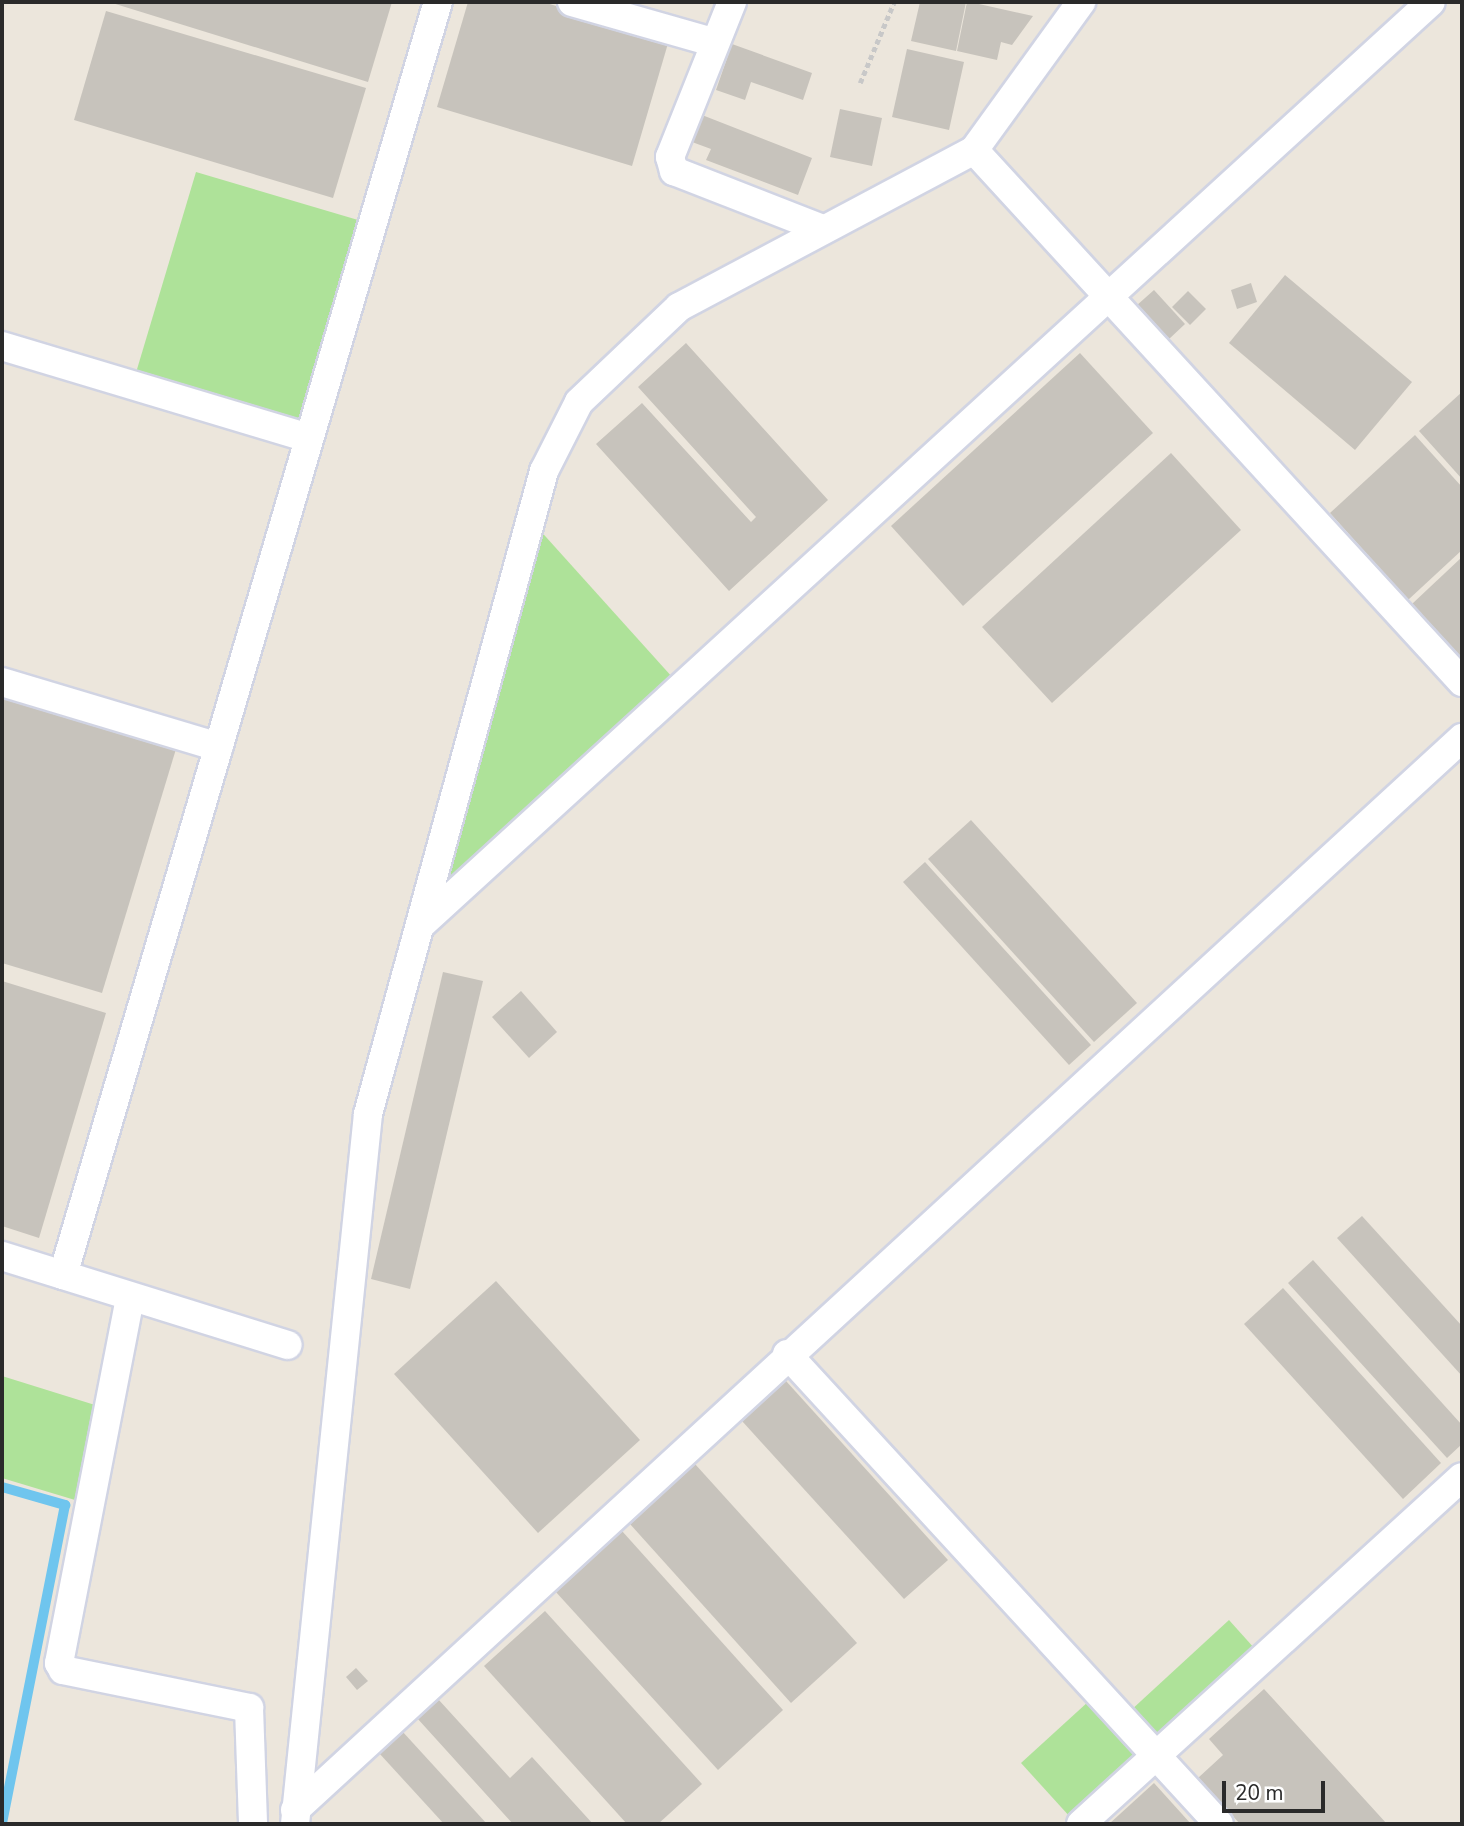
<!DOCTYPE html>
<style>
body{margin:0}
#map{position:relative;width:1464px;height:1826px;overflow:hidden;background:#ece6dc;font-family:"Nunito Sans",sans-serif}
div>[style]{position:absolute}
.green>*{inset:0;background:#aee299}
.stream>*{height:10px;margin:-5px;padding:0 5px;transform-origin:5px;border-radius:5px;background:#6fc5ee}
.building>*{inset:0;background:#c7c3bc}
.path>*{height:4.5px;margin-top:-2.25px;transform-origin:0;background:repeating-linear-gradient(90deg,#c8c8c8 0 5px,transparent 0 8.5px)}
.roads{filter:drop-shadow(2px 0 #d1d4e3) drop-shadow(-2px 0 #d1d4e3) drop-shadow(0 2px #d1d4e3) drop-shadow(0 -2px #d1d4e3)}
.street>*{height:28px;margin:-14px;padding:0 14px;transform-origin:14px;border-radius:14px;background:#fff}
span{translate:-50% -50%;white-space:nowrap;text-align:center;line-height:1.15;-webkit-text-stroke:5px #fff;paint-order:stroke}
.frame{position:absolute;inset:0;border:4px solid #2a2a2a;pointer-events:none}
.scale{position:absolute;left:1222px;top:1781px;width:103px;height:32px;box-sizing:border-box;border:4px solid #2a2a2a;border-top:0;padding-left:9px;font-size:21px;line-height:24px;white-space:nowrap;color:#2a2a2a;-webkit-text-stroke:5px #fff;paint-order:stroke}
</style>
<div id="map">
<div class="green">
<div style="clip-path:polygon(196px 172px,358px 220px,298px 425px,135px 376px)"></div>
<div style="clip-path:polygon(537px 527px,673px 678px,443px 889px)"></div>
<div style="clip-path:polygon(2px 1376px,95px 1405px,75px 1500px,2px 1478px)"></div>
<div style="clip-path:polygon(1229px 1620px,1255px 1649px,1155px 1740px,1129px 1712px)"></div>
<div style="clip-path:polygon(1089px 1701px,1139px 1755px,1071px 1818px,1021px 1763px)"></div>
</div>
<div class="stream">
<div style="left:2px;top:1487px;width:66px;rotate:15.9deg"></div>
<div style="left:65px;top:1505px;width:325px;rotate:101.2deg"></div>
</div>
<div class="building">
<div style="clip-path:polygon(109px 2px,392px 2px,368px 82px)"></div>
<div style="clip-path:polygon(468px 2px,543px 2px,669px 40px,632px 166px,437px 107px)"></div>
<div style="clip-path:polygon(920px 2px,966px 2px,956px 51px,911px 41px)"></div>
<div style="clip-path:polygon(967px 2px,970px 2px,1033px 16px,1012px 45px,1001px 42px,997px 60px,957px 51px)"></div>
<div style="clip-path:polygon(106px 11px,366px 88px,333px 198px,74px 120px)"></div>
<div style="clip-path:polygon(732px 44px,812px 73px,803px 100px,751px 82px,745px 100px,716px 90px)"></div>
<div style="clip-path:polygon(907px 49px,964px 62px,949px 130px,892px 117px)"></div>
<div style="clip-path:polygon(840px 109px,882px 118px,872px 166px,830px 157px)"></div>
<div style="clip-path:polygon(702px 115px,812px 158px,798px 195px,706px 160px,711px 149px,692px 142px)"></div>
<div style="clip-path:polygon(1285px 275px,1412px 382px,1355px 450px,1229px 343px)"></div>
<div style="clip-path:polygon(1251px 283px,1257px 302px,1237px 309px,1231px 290px)"></div>
<div style="clip-path:polygon(1154px 290px,1185px 324px,1168px 340px,1136px 306px)"></div>
<div style="clip-path:polygon(1188px 291px,1206px 309px,1190px 325px,1172px 307px)"></div>
<div style="clip-path:polygon(686px 343px,828px 500px,729px 591px,596px 444px,642px 403px,751px 522px,756px 517px,638px 387px)"></div>
<div style="clip-path:polygon(1080px 353px,1153px 433px,963px 606px,891px 526px)"></div>
<div style="clip-path:polygon(1462px 392px,1462px 479px,1419px 431px)"></div>
<div style="clip-path:polygon(1415px 435px,1462px 487px,1462px 550px,1408px 600px,1330px 513px)"></div>
<div style="clip-path:polygon(1171px 453px,1241px 530px,1052px 703px,982px 627px)"></div>
<div style="clip-path:polygon(1462px 557px,1462px 660px,1412px 604px)"></div>
<div style="clip-path:polygon(2px 696px,176px 749px,102px 993px,2px 963px)"></div>
<div style="clip-path:polygon(971px 820px,1137px 1003px,1094px 1042px,928px 859px)"></div>
<div style="clip-path:polygon(925px 862px,1091px 1045px,1069px 1065px,903px 882px)"></div>
<div style="clip-path:polygon(443px 972px,483px 981px,410px 1289px,371px 1279px)"></div>
<div style="clip-path:polygon(2px 981px,106px 1013px,39px 1238px,2px 1226px)"></div>
<div style="clip-path:polygon(521px 991px,557px 1032px,529px 1058px,492px 1017px)"></div>
<div style="clip-path:polygon(1362px 1216px,1462px 1326px,1462px 1376px,1337px 1238px)"></div>
<div style="clip-path:polygon(1313px 1260px,1462px 1425px,1462px 1444px,1447px 1458px,1288px 1283px)"></div>
<div style="clip-path:polygon(496px 1281px,640px 1440px,538px 1533px,394px 1374px)"></div>
<div style="clip-path:polygon(1283px 1288px,1441px 1463px,1403px 1499px,1244px 1324px)"></div>
<div style="clip-path:polygon(786px 1381px,948px 1560px,904px 1599px,742px 1421px)"></div>
<div style="clip-path:polygon(695px 1464px,857px 1643px,791px 1703px,630px 1524px)"></div>
<div style="clip-path:polygon(622px 1531px,783px 1710px,718px 1770px,555px 1591px)"></div>
<div style="clip-path:polygon(545px 1611px,702px 1784px,658px 1824px,627px 1824px,484px 1666px)"></div>
<div style="clip-path:polygon(356px 1668px,368px 1681px,357px 1690px,346px 1677px)"></div>
<div style="clip-path:polygon(1264px 1689px,1387px 1824px,1240px 1824px,1198px 1778px,1223px 1755px,1209px 1739px)"></div>
<div style="clip-path:polygon(438px 1699px,510px 1778px,532px 1757px,593px 1824px,513px 1824px,417px 1718px)"></div>
<div style="clip-path:polygon(402px 1731px,487px 1824px,444px 1824px,379px 1753px)"></div>
<div style="clip-path:polygon(1154px 1783px,1191px 1824px,1109px 1824px)"></div>
</div>
<div class="path">
<div style="left:860px;top:83px;width:88px;rotate:-67.2deg"></div>
</div>
<div class="roads">
<div class="street">
<div style="left:572px;top:2px;width:146px;rotate:15.9deg"></div>
<div style="left:732px;top:2px;width:167px;rotate:111.8deg"></div>
<div style="left:670px;top:157px;width:15px;rotate:74deg"></div>
<div style="left:674px;top:171px;width:160px;rotate:21.3deg"></div>
<div style="left:974px;top:150px;width:722px;rotate:47.47deg"></div>
<div style="left:2px;top:346px;width:320px;rotate:16.7deg"></div>
<div style="left:2px;top:682px;width:226px;rotate:16.7deg"></div>
<div style="left:423px;top:923px;width:1365px;rotate:-42.42deg"></div>
<div style="left:2px;top:1256px;width:299px;rotate:17.3deg"></div>
<div style="left:63px;top:1275px;width:1327px;rotate:-73.59deg"></div>
<div style="left:130px;top:1298px;width:372px;rotate:101deg"></div>
<div style="left:59px;top:1663px;width:8px;rotate:60deg"></div>
<div style="left:63px;top:1670px;width:190px;rotate:11.5deg"></div>
<div style="left:249px;top:1708px;width:116px;rotate:88deg"></div>
<div style="left:787px;top:1354px;width:638px;rotate:47.41deg"></div>
<div style="left:295px;top:1810px;width:1585px;rotate:-42.57deg"></div>
<div style="left:295px;top:1824px;width:714px;rotate:-84.13deg"></div>
<div style="left:368px;top:1114px;width:667px;rotate:-74.69deg"></div>
<div style="left:544px;top:471px;width:77px;rotate:-63.1deg"></div>
<div style="left:579px;top:402px;width:138px;rotate:-43.5deg"></div>
<div style="left:679px;top:307px;width:334px;rotate:-28deg"></div>
<div style="left:974px;top:150px;width:183px;rotate:-54.1deg"></div>
<div style="left:1081px;top:1824px;width:515px;rotate:-42.33deg"></div>
</div>
</div>
<div class="frame"></div>
<div class="scale">20 m</div>
</div>
